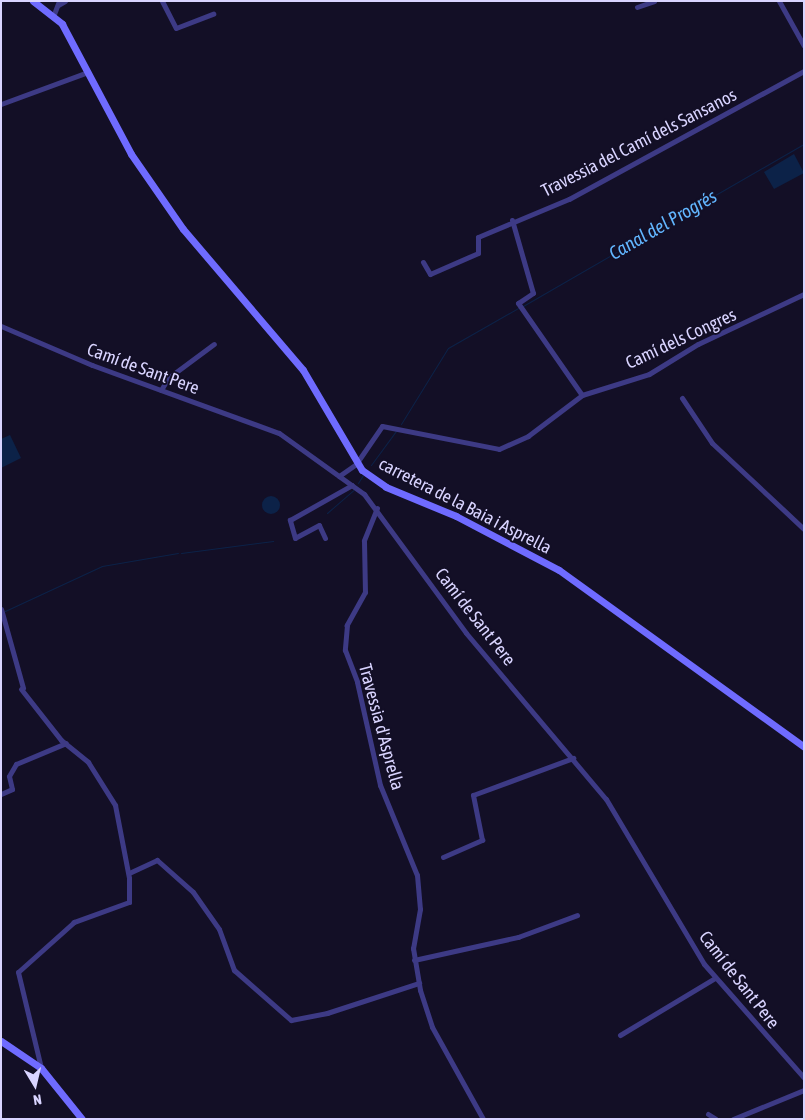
<!DOCTYPE html>
<meta charset="utf-8">
<style>
body{margin:0}
#map{position:relative;width:805px;height:1120px;overflow:hidden;background:#130f26;font-family:"Asap Condensed",sans-serif}
div>[style]{position:absolute}
.water>*{inset:0;background:#0c2248}
.round{border-radius:50%}
.stream>*{height:1px;margin:-0.5px;padding:0 0.5px;transform-origin:0.5px;border-radius:0.5px;background:#0c2248}
.minor>*{height:5px;margin:-2.5px;padding:0 2.5px;transform-origin:2.5px;border-radius:2.5px;background:#3d3a85}
.secondary>*{height:7px;margin:-3.5px;padding:0 3.5px;transform-origin:3.5px;border-radius:3.5px;background:#6f6bff}
span{translate:-50% -50%;white-space:nowrap;text-align:center;line-height:1.15;-webkit-text-stroke:4px #130f26;paint-order:stroke}
.street-label{font-size:18px;color:#d9d4ff}
.water-label{font-size:19px;color:#62b6ff;font-style:italic}
.frame{position:absolute;inset:0;border:2px solid #d9d4ff;pointer-events:none}
.north{position:absolute;left:10px;top:1060px;width:50px;height:50px;-webkit-text-stroke:4px #130f26;paint-order:stroke;rotate:171deg;font-size:14px;font-weight:700;line-height:20px;text-align:center;color:#d9d4ff}
.north::after{content:'';display:block;margin:auto;width:18px;height:22px;background:#d9d4ff;clip-path:polygon(50% 0,100% 100%,50% 72%,0 100%)}
</style>
<div id="map">
<div class="water">
<div style="clip-path:polygon(794px 154px,804px 173px,774px 189px,764px 172px)"></div>
<div style="clip-path:polygon(10px 435px,21px 458px,1px 468px,1px 439px)"></div>
<div class="round" style="left:262px;top:496px;width:18px;height:18px"></div>
</div>
<div class="stream">
<div style="left:523px;top:306px;width:324px;rotate:-30deg"></div>
<div style="left:401px;top:424px;width:89px;rotate:-58.3deg"></div>
<div style="left:448px;top:348px;width:81px;rotate:-29.7deg"></div>
<div style="left:371px;top:465px;width:42px;rotate:-53.7deg"></div>
<div style="left:358px;top:483px;width:9px;rotate:-58deg"></div>
<div style="left:327px;top:513px;width:35px;rotate:-41deg"></div>
<div style="left:181px;top:553px;width:93px;rotate:-7.4deg"></div>
<div style="left:5px;top:611px;width:107px;rotate:-24.9deg"></div>
<div style="left:102px;top:566px;width:77px;rotate:-9.7deg"></div>
</div>
<div class="minor">
<div style="left:162px;top:1px;width:30px;rotate:63deg"></div>
<div style="left:176px;top:28px;width:40px;rotate:-21deg"></div>
<div style="left:779px;top:1px;width:51px;rotate:60.9deg"></div>
<div style="left:58px;top:5px;width:8px;rotate:-30deg"></div>
<div style="left:637px;top:7px;width:18px;rotate:-19deg"></div>
<div style="left:54px;top:14px;width:14px;rotate:-69deg"></div>
<div style="left:1px;top:104px;width:93px;rotate:-20.2deg"></div>
<div style="left:512px;top:220px;width:76px;rotate:74deg"></div>
<div style="left:533px;top:293px;width:18px;rotate:146deg"></div>
<div style="left:518px;top:303px;width:112px;rotate:55.2deg"></div>
<div style="left:423px;top:262px;width:14px;rotate:60deg"></div>
<div style="left:430px;top:274px;width:52px;rotate:-23.6deg"></div>
<div style="left:478px;top:253px;width:16px;rotate:-90deg"></div>
<div style="left:478px;top:237px;width:99px;rotate:-22.7deg"></div>
<div style="left:569px;top:199px;width:268px;rotate:-28.6deg"></div>
<div style="left:1px;top:326px;width:99px;rotate:23.2deg"></div>
<div style="left:92px;top:365px;width:199px;rotate:20deg"></div>
<div style="left:279px;top:433px;width:105px;rotate:35.7deg"></div>
<div style="left:364px;top:494px;width:172px;rotate:53.7deg"></div>
<div style="left:466px;top:633px;width:217px;rotate:49.9deg"></div>
<div style="left:606px;top:799px;width:192px;rotate:59.3deg"></div>
<div style="left:704px;top:964px;width:152px;rotate:48.7deg"></div>
<div style="left:161px;top:390px;width:14px;rotate:-60deg"></div>
<div style="left:168px;top:378px;width:57px;rotate:-36.5deg"></div>
<div style="left:682px;top:398px;width:54px;rotate:56.3deg"></div>
<div style="left:712px;top:443px;width:126px;rotate:43.1deg"></div>
<div style="left:339px;top:476px;width:21px;rotate:-35deg"></div>
<div style="left:356px;top:464px;width:46px;rotate:-55.6deg"></div>
<div style="left:382px;top:426px;width:119px;rotate:11.1deg"></div>
<div style="left:499px;top:449px;width:32px;rotate:-24deg"></div>
<div style="left:528px;top:436px;width:68px;rotate:-37.2deg"></div>
<div style="left:582px;top:395px;width:70px;rotate:-17.4deg"></div>
<div style="left:649px;top:374px;width:57px;rotate:-31.5deg"></div>
<div style="left:698px;top:344px;width:117px;rotate:-25.3deg"></div>
<div style="left:377px;top:508px;width:35px;rotate:112deg"></div>
<div style="left:364px;top:541px;width:51px;rotate:88.9deg"></div>
<div style="left:365px;top:592px;width:38px;rotate:119deg"></div>
<div style="left:347px;top:625px;width:25px;rotate:95deg"></div>
<div style="left:345px;top:650px;width:34px;rotate:69deg"></div>
<div style="left:357px;top:682px;width:106px;rotate:77.4deg"></div>
<div style="left:380px;top:785px;width:97px;rotate:67.7deg"></div>
<div style="left:417px;top:875px;width:34px;rotate:85deg"></div>
<div style="left:420px;top:909px;width:40px;rotate:100deg"></div>
<div style="left:413px;top:948px;width:43px;rotate:80.5deg"></div>
<div style="left:420px;top:990px;width:39px;rotate:72deg"></div>
<div style="left:432px;top:1027px;width:105px;rotate:61deg"></div>
<div style="left:325px;top:538px;width:14px;rotate:-115deg"></div>
<div style="left:319px;top:525px;width:27px;rotate:152deg"></div>
<div style="left:295px;top:538px;width:19px;rotate:-106deg"></div>
<div style="left:290px;top:520px;width:71px;rotate:-29.4deg"></div>
<div style="left:1px;top:609px;width:82px;rotate:74.4deg"></div>
<div style="left:21px;top:689px;width:65px;rotate:51.9deg"></div>
<div style="left:61px;top:740px;width:35px;rotate:39deg"></div>
<div style="left:88px;top:762px;width:51px;rotate:57.9deg"></div>
<div style="left:115px;top:805px;width:74px;rotate:79.1deg"></div>
<div style="left:129px;top:878px;width:24px;rotate:90deg"></div>
<div style="left:129px;top:902px;width:59px;rotate:160deg"></div>
<div style="left:74px;top:922px;width:75px;rotate:138.2deg"></div>
<div style="left:18px;top:972px;width:99px;rotate:76.5deg"></div>
<div style="left:1px;top:794px;width:12px;rotate:-24deg"></div>
<div style="left:12px;top:789px;width:13px;rotate:-103deg"></div>
<div style="left:9px;top:776px;width:14px;rotate:-60deg"></div>
<div style="left:16px;top:764px;width:54px;rotate:-22.8deg"></div>
<div style="left:443px;top:857px;width:43px;rotate:-23.6deg"></div>
<div style="left:482px;top:840px;width:46px;rotate:-101.3deg"></div>
<div style="left:473px;top:795px;width:107px;rotate:-20.3deg"></div>
<div style="left:129px;top:873px;width:31px;rotate:-25deg"></div>
<div style="left:157px;top:860px;width:48px;rotate:41.6deg"></div>
<div style="left:193px;top:892px;width:45px;rotate:54.9deg"></div>
<div style="left:219px;top:929px;width:44px;rotate:69.9deg"></div>
<div style="left:234px;top:970px;width:76px;rotate:41.3deg"></div>
<div style="left:291px;top:1020px;width:37px;rotate:-11deg"></div>
<div style="left:327px;top:1013px;width:97px;rotate:-18.1deg"></div>
<div style="left:414px;top:960px;width:107px;rotate:-12.5deg"></div>
<div style="left:518px;top:937px;width:63px;rotate:-20.4deg"></div>
<div style="left:620px;top:1035px;width:111px;rotate:-31deg"></div>
<div style="left:708px;top:1114px;width:9px;rotate:32deg"></div>
<div style="left:733px;top:1119px;width:77px;rotate:-22.2deg"></div>
</div>
<div class="secondary">
<div style="left:33px;top:1px;width:37px;rotate:38deg"></div>
<div style="left:62px;top:24px;width:147px;rotate:62deg"></div>
<div style="left:131px;top:154px;width:91px;rotate:55.3deg"></div>
<div style="left:183px;top:229px;width:185px;rotate:49.6deg"></div>
<div style="left:303px;top:370px;width:116px;rotate:59.5deg"></div>
<div style="left:362px;top:470px;width:29px;rotate:35deg"></div>
<div style="left:386px;top:487px;width:76px;rotate:22.5deg"></div>
<div style="left:456px;top:516px;width:116px;rotate:27.7deg"></div>
<div style="left:559px;top:570px;width:302px;rotate:35.8deg"></div>
<div style="left:1px;top:1041px;width:48px;rotate:34deg"></div>
<div style="left:41px;top:1068px;width:65px;rotate:51.2deg"></div>
</div>
<div class="street-label">
<span style="left:639px;top:143px;rotate:-27deg">Travessia del Camí dels Sansanos</span>
<span style="left:681px;top:339px;rotate:-25deg">Camí dels Congres</span>
<span style="left:143px;top:369px;rotate:20deg">Camí de Sant Pere</span>
<span style="left:465px;top:506px;rotate:27deg">carretera de la Baia i Asprella</span>
<span style="left:475px;top:617px;rotate:52deg">Camí de Sant Pere</span>
<span style="left:381px;top:727px;rotate:75deg">Travessia d'Asprella</span>
<span style="left:739px;top:980px;rotate:52deg">Camí de Sant Pere</span>
</div>
<div class="water-label">
<span style="left:663px;top:225px;rotate:-30deg">Canal del Progrés</span>
</div>
<div class="frame"></div>
<div class="north">N</div>
</div>
